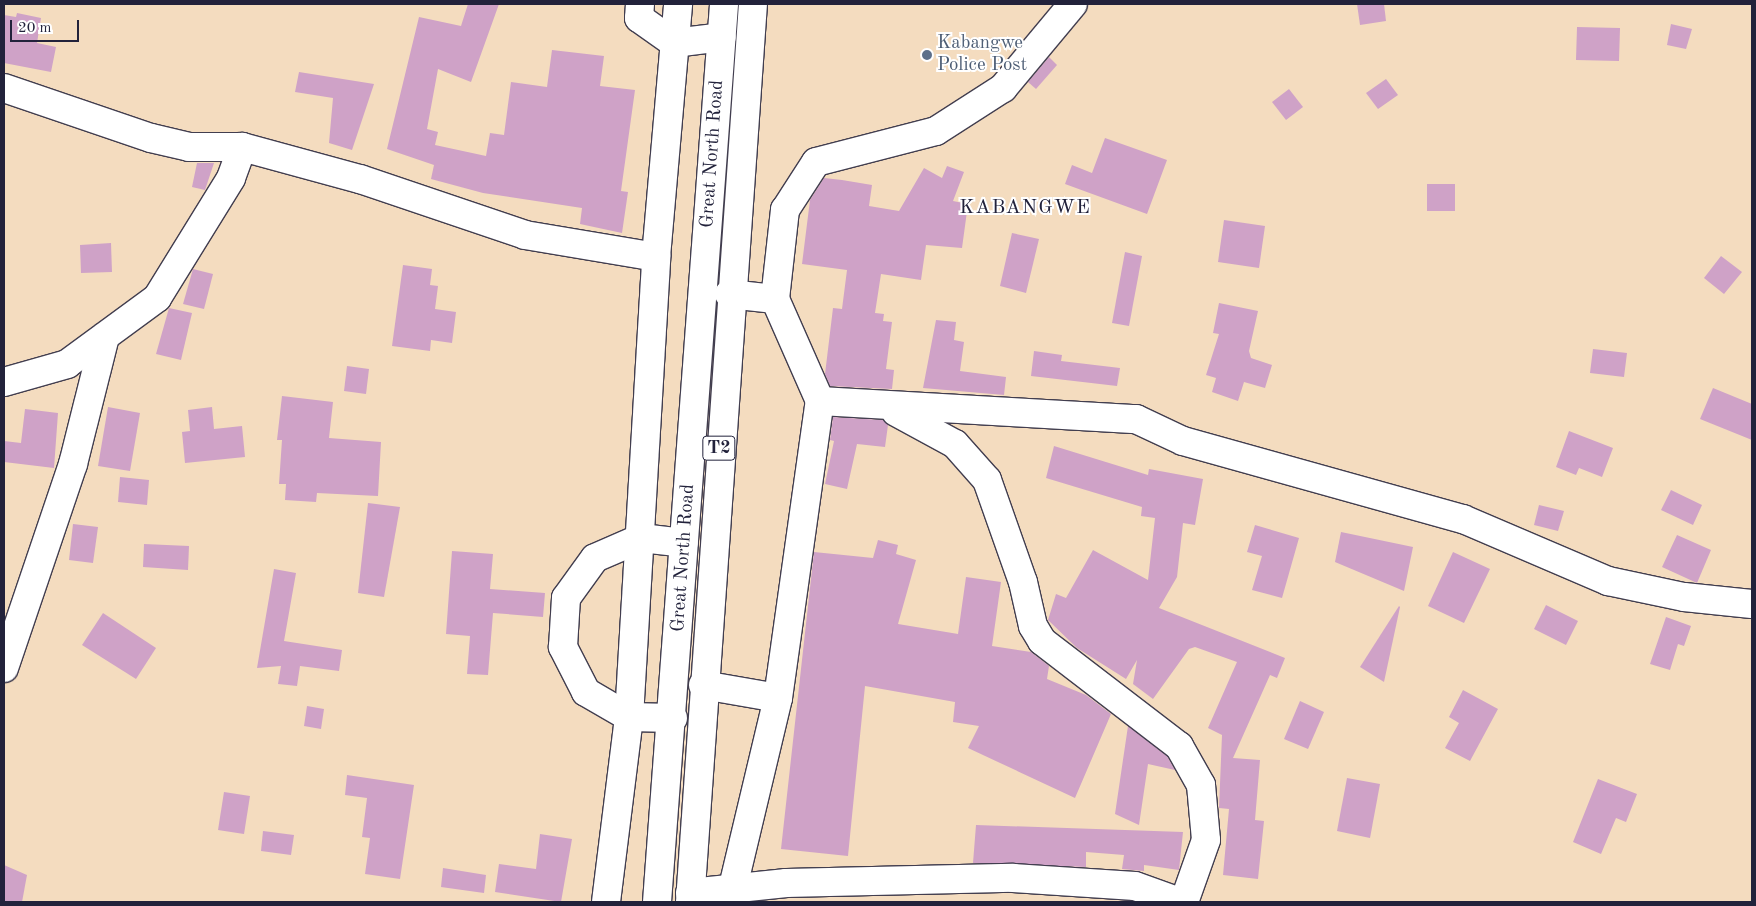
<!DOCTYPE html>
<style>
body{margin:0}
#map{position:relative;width:1756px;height:906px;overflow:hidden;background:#f4dcbf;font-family:"Old Standard TT",serif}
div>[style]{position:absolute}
.building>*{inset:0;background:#cfa2c7}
.roads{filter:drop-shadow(1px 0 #423e4f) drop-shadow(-1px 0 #423e4f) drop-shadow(0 1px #423e4f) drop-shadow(0 -1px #423e4f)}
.minor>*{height:28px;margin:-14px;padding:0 14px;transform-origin:14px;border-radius:14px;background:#fff}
.major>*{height:28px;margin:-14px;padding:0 14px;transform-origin:14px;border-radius:14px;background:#fff}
.dots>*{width:14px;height:14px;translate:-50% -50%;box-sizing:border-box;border:2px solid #fff;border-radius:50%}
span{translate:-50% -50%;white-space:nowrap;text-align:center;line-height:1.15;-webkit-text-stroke:4px #fff;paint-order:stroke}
.shield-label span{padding:1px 4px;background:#fff;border:1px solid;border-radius:4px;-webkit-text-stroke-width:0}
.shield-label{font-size:18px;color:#22223b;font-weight:700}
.service-label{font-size:19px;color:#4e5e75}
.left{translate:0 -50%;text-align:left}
.street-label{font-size:19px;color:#22223b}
.neighbourhood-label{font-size:20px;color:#22223b;letter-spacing:1px}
.frame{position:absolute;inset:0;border:5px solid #22223b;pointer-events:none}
.scale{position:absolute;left:10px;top:20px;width:69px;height:22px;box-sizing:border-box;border:2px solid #22223b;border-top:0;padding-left:6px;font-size:15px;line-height:18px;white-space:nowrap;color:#22223b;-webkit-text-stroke:4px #fff;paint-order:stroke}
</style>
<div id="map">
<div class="building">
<div style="clip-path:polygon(468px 4px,499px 4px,471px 82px,438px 69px,427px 129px,438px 132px,435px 145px,486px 156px,490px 133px,504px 135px,511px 82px,547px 87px,552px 50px,604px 56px,600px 86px,635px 90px,621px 191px,628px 192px,622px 233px,580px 224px,582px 208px,483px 193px,431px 179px,434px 165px,387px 149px,419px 17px,461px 26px)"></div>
<div style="clip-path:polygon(1357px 4px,1384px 4px,1386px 21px,1360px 25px)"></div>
<div style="clip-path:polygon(17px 13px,41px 18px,37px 43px,56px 47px,51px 72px,4px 63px,4px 15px,16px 17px)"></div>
<div style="clip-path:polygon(1671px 24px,1692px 29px,1686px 49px,1667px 45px)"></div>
<div style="clip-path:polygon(1577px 27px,1620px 28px,1619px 61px,1576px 60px)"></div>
<div style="clip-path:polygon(1049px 57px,1057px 65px,1036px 89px,1028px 82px)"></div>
<div style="clip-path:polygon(299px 72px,374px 84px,352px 150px,329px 143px,333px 98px,295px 92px)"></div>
<div style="clip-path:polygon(1386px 79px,1398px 95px,1378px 109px,1366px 93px)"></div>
<div style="clip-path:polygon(1289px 89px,1303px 107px,1286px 120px,1272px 102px)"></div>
<div style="clip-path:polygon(1105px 138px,1167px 160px,1147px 214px,1065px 184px,1072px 165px,1092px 173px)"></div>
<div style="clip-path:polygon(197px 163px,214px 163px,205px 190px,192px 187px)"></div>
<div style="clip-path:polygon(947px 166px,964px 172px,953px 201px,968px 204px,962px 248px,926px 245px,921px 280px,881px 274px,875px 313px,884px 314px,883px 321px,892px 322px,886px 369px,894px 370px,892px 389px,830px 386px,825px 374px,833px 308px,842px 309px,847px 270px,802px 264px,810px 200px,824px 178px,842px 180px,872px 185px,869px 206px,899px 211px,924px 168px,942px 178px)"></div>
<div style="clip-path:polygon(1427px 184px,1455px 184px,1455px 211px,1427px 211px)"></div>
<div style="clip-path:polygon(1224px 220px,1265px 226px,1259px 268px,1218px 262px)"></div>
<div style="clip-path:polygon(1012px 233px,1039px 239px,1026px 293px,1000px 286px)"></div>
<div style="clip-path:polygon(111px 243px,112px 272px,81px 273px,80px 245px)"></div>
<div style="clip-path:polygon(1125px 252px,1142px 256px,1129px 326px,1112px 323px)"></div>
<div style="clip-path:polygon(1721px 256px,1742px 272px,1724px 294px,1704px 278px)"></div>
<div style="clip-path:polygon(403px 265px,432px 269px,430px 285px,438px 286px,435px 309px,456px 312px,452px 343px,431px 340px,430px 351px,392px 346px)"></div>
<div style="clip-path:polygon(193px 269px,213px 274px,204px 309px,183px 304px)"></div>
<div style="clip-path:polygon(1219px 303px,1258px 311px,1249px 351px,1251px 358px,1272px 365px,1265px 388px,1244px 382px,1238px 401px,1212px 392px,1216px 378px,1206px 375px,1219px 334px,1213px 333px)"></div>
<div style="clip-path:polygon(169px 308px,192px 313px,181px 360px,156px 354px)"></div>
<div style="clip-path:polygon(936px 320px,956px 322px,954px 340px,964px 342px,960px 371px,1006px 377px,1004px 395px,923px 388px)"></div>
<div style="clip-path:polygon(1593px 349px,1627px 353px,1624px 377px,1590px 373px)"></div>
<div style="clip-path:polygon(1034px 351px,1062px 355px,1061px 361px,1120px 368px,1117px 386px,1031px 376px)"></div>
<div style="clip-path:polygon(347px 366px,369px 369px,366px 394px,344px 391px)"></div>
<div style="clip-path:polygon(1713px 388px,1752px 404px,1752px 440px,1700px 419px)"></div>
<div style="clip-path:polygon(282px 396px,333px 402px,329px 438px,381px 442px,378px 496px,317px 493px,316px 502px,285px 500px,286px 484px,279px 484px,282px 440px,277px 440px)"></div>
<div style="clip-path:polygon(108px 407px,140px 413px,130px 471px,98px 466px)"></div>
<div style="clip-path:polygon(212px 407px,214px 429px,242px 426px,245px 457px,185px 463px,182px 432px,190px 431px,188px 410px)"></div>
<div style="clip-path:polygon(25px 409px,58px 413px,54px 468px,4px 462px,4px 441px,21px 443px)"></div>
<div style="clip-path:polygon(833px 417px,883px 420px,888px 425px,885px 447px,857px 444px,847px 489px,825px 484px,834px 441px,830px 440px)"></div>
<div style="clip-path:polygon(1569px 431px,1613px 448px,1602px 477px,1579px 468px,1576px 475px,1556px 467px)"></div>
<div style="clip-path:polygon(1054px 446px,1148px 475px,1149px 469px,1203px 479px,1195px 525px,1183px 523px,1177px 577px,1159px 608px,1285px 658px,1277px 678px,1270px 675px,1233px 758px,1260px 760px,1255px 820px,1264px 821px,1258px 879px,1223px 875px,1229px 809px,1219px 808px,1222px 735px,1208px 728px,1237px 662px,1195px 647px,1189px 649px,1153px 699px,1133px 684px,1137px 660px,1126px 679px,1077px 648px,1048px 620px,1056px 594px,1066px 598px,1093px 550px,1148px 580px,1155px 518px,1141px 516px,1142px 507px,1046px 478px)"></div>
<div style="clip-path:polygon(120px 477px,149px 480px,147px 505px,118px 502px)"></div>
<div style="clip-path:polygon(1671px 490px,1702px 505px,1693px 525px,1661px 510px)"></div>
<div style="clip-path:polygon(368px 503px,400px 507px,384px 597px,358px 593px)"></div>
<div style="clip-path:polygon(1539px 505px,1564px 511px,1558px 531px,1534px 525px)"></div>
<div style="clip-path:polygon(73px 524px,98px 527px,93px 563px,69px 560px)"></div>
<div style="clip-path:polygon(1255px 525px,1299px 538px,1282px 598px,1252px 590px,1262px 556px,1247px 552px)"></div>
<div style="clip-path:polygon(1341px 532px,1413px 547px,1404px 591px,1335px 562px)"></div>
<div style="clip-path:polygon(1677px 535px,1711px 550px,1697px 583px,1662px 567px)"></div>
<div style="clip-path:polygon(878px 540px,898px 545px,896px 554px,916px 560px,898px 624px,958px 634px,966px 577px,1001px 582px,992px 646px,1031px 652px,1049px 666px,1047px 679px,1086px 695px,1111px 714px,1075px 798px,968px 748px,979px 726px,953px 722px,955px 702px,865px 686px,848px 856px,781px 849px,814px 552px,873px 558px)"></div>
<div style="clip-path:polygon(144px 544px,189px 546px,188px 570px,143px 567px)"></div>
<div style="clip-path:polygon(452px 551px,493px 554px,490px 589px,545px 593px,543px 617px,493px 613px,488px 675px,467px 674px,470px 636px,446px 634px)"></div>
<div style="clip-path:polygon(1453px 552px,1490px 569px,1464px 623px,1428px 606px)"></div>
<div style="clip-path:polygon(274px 569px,296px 573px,284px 641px,342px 650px,339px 671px,300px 666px,297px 686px,278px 684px,281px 666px,257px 668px)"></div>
<div style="clip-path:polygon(1546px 605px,1578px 621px,1566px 645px,1534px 629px)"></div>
<div style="clip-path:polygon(1399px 606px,1400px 607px,1384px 682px,1360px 667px)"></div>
<div style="clip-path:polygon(103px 613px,156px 648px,136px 679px,82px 645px)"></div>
<div style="clip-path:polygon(1666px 617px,1691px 626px,1684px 646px,1678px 644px,1670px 670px,1650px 664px)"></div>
<div style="clip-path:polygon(1463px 690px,1498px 709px,1470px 761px,1445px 748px,1459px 723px,1449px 717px)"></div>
<div style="clip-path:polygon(1300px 701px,1324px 712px,1308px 749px,1284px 739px)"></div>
<div style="clip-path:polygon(307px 706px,324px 709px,321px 729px,304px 726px)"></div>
<div style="clip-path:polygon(1128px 726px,1167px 756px,1175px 770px,1148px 764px,1139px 825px,1115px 814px)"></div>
<div style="clip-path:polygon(347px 775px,414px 785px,400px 879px,365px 874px,370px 838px,362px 837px,367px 798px,345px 795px)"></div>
<div style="clip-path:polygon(1347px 778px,1380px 784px,1370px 838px,1337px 831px)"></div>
<div style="clip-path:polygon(1598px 779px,1637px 794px,1626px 822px,1616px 818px,1601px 854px,1573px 842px)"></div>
<div style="clip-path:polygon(224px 792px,250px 796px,244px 834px,218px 830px)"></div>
<div style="clip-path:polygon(976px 825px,1183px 832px,1179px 870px,1144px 865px,1144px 871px,1122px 869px,1124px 855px,1086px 852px,1086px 867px,973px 863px)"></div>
<div style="clip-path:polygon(263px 831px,294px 835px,291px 855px,261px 851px)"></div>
<div style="clip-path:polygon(540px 834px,572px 839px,561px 902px,495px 892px,499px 864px,536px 869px)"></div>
<div style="clip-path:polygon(4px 865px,27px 875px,22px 902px,4px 902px)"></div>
<div style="clip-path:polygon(443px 868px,486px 875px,484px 893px,441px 887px)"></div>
</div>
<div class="roads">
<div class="minor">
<div style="left:640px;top:4px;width:14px;rotate:94deg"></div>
<div style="left:639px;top:18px;width:43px;rotate:35.5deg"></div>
<div style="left:674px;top:43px;width:48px;rotate:-7.1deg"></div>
<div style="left:4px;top:88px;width:155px;rotate:18.8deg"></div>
<div style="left:151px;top:138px;width:39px;rotate:13deg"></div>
<div style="left:189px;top:147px;width:53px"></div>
<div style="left:242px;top:147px;width:122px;rotate:15.2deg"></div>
<div style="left:360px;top:179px;width:174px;rotate:18.7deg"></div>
<div style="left:525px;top:235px;width:133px;rotate:9.5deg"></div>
<div style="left:729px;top:294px;width:46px;rotate:6.2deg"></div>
<div style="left:775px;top:299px;width:90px;rotate:-83.6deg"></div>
<div style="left:785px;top:210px;width:57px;rotate:-57.1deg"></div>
<div style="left:816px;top:162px;width:124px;rotate:-14.5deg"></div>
<div style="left:936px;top:131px;width:80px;rotate:-32.7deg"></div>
<div style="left:1003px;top:88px;width:109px;rotate:-50.2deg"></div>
<div style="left:4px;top:382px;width:66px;rotate:-15.9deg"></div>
<div style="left:67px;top:364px;width:112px;rotate:-36.3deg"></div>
<div style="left:157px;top:298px;width:141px;rotate:-58.3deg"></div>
<div style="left:231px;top:178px;width:33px;rotate:-70deg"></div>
<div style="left:820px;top:401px;width:317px;rotate:3.3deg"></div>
<div style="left:1136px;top:419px;width:52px;rotate:25.1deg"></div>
<div style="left:1183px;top:441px;width:291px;rotate:15.6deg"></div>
<div style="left:1463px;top:519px;width:158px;rotate:23.2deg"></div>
<div style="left:1608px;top:581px;width:78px;rotate:11.9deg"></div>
<div style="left:1684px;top:597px;width:68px;rotate:5.9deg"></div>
<div style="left:896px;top:412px;width:67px;rotate:28.5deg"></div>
<div style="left:955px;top:444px;width:48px;rotate:48.4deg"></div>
<div style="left:987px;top:480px;width:108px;rotate:70.6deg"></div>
<div style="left:1023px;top:582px;width:45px;rotate:77.2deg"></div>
<div style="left:1033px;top:626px;width:17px;rotate:59deg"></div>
<div style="left:1042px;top:641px;width:173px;rotate:37.5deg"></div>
<div style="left:1179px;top:746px;width:45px;rotate:60.6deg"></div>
<div style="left:1201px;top:785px;width:55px;rotate:84.8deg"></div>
<div style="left:1206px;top:840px;width:66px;rotate:109.5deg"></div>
<div style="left:4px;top:668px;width:215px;rotate:-71.3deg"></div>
<div style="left:73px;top:464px;width:131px;rotate:-75.9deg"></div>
<div style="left:703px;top:685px;width:76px;rotate:9.8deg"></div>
<div style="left:673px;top:718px;width:44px;rotate:-178.7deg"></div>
<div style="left:629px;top:717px;width:50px;rotate:-149.8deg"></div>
<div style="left:586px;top:692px;width:51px;rotate:-117.1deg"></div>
<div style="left:563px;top:647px;width:49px;rotate:-86.5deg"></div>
<div style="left:566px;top:598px;width:49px;rotate:-54.1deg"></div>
<div style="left:595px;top:558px;width:50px;rotate:-23.5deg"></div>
<div style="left:641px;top:538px;width:43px;rotate:6.6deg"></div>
<div style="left:732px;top:891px;width:198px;rotate:-76.6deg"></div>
<div style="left:778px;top:698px;width:300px;rotate:-82deg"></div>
<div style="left:820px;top:401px;width:111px;rotate:-113.8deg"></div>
<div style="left:690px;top:893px;width:97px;rotate:-5.9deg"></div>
<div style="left:786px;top:883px;width:227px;rotate:-1.3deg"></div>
<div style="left:1013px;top:878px;width:122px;rotate:3.8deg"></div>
<div style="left:1135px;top:886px;width:48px;rotate:19.6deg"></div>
<div style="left:606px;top:902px;width:186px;rotate:-82.9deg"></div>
<div style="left:629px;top:717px;width:461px;rotate:-86.6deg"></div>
<div style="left:656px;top:257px;width:254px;rotate:-85deg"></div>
</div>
<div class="major">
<div style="left:657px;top:902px;width:900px;rotate:-85.73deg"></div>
<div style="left:690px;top:902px;width:900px;rotate:-85.99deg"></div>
</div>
</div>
<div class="dots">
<div style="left:927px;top:55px;background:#5c6f8a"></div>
</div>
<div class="shield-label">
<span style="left:719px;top:448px">T2</span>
</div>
<div class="service-label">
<span class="left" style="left:937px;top:55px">Kabangwe<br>Police Post</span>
</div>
<div class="street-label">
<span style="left:713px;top:154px;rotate:-86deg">Great North Road</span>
<span style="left:684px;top:558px;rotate:-86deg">Great North Road</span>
</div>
<div class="neighbourhood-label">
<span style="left:1025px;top:208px">KABANGWE</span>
</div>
<div class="frame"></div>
<div class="scale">20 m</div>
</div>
